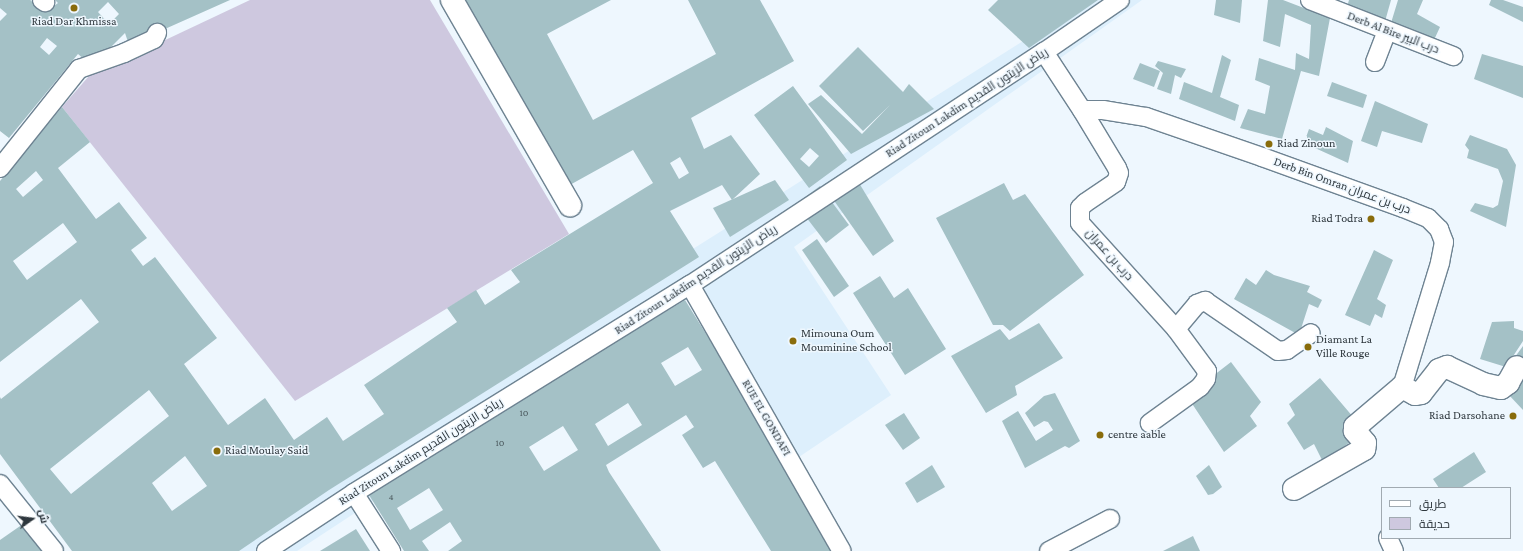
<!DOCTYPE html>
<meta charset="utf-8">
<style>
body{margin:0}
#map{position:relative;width:1523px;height:551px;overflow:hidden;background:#eef7fe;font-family:"Crimson Pro",Cairo,serif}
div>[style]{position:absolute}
.built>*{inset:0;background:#ddeffc}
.green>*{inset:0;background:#cec8df}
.building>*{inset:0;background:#a4c1c6}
.roads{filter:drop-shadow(1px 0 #6e8392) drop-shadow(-1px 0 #6e8392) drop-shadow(0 1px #6e8392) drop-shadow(0 -1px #6e8392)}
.service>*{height:18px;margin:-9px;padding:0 9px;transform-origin:9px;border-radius:9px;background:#fff}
.pedestrian>*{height:22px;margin:-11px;padding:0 11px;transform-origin:11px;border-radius:11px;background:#fff}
.minor>*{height:22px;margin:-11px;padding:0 11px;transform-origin:11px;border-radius:11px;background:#fff}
.dots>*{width:11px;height:11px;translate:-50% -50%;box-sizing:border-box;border:2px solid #eef7fe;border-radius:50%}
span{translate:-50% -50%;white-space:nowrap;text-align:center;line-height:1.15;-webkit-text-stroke:3px #eef7fe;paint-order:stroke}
.number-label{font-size:10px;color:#4c5a5f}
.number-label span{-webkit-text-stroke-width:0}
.poi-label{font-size:12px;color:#2e373d}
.left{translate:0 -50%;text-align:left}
.right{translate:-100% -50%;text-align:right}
.street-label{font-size:12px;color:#2e373d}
.legend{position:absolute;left:1381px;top:487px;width:130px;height:52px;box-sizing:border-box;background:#eef7fe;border:1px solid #a1aab1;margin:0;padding:5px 7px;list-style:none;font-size:12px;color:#2e373d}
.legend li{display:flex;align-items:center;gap:8px;height:20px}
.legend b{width:20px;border:1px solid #a1aab1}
.north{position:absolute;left:12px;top:499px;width:40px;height:40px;-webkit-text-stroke:3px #eef7fe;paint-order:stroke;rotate:76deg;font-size:11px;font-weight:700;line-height:16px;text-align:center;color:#2e373d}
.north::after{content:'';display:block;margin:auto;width:14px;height:18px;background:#2e373d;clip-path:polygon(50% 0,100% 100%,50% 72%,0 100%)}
</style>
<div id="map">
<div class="built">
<div style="clip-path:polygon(1084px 0,1142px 0,794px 247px,891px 395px,799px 457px,699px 287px,297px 551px,213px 551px,1055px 21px)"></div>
</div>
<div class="green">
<div style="clip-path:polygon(250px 0,430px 0,569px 234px,295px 401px,62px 107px,89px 76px)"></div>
</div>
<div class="building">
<div style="clip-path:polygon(evenodd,0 0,30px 0,46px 12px,58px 3px,55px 0,230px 0,129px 45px,125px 33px,109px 49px,85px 60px,78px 54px,9px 138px,0 131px,0 21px,7px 14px,0 8px,0 0,108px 2px,119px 14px,109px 24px,98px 12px,108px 2px,0 0,47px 38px,57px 46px,49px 55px,40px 47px,47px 38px)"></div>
<div style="clip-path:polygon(evenodd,460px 0,611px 0,547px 34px,593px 120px,716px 54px,688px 0,760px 0,794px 61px,691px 118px,704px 149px,731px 135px,760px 174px,732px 200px,722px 185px,670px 211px,699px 257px,329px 490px,239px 551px,72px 551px,0 454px,0 397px,1px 399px,99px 322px,81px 299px,0 362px,0 181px,62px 107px,90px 142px,58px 168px,96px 219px,119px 202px,147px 238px,131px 250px,143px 266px,155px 257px,217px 338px,184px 364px,228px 425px,265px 398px,294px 440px,327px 417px,343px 441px,384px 414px,364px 385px,457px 322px,447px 308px,476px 290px,485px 305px,520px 282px,511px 270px,653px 183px,633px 150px,568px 186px,460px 0,680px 157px,689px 173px,679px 179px,670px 163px,680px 157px,460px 0,36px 171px,43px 180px,23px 197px,16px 189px,36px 171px,460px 0,63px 223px,77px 242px,27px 280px,13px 261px,63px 223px,460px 0,149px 390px,169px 416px,71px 494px,50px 469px,149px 390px,460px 0,185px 456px,207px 486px,172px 511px,152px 483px,185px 456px)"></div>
<div style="clip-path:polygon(998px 0,1098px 0,1029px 48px,988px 10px)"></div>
<div style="clip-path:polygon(1216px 0,1242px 0,1240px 23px,1214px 15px)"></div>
<div style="clip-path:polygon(1268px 0,1283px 0,1330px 18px,1319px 76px,1301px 71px,1282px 139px,1240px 128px,1248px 109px,1265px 114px,1270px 86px,1255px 80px,1259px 58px,1295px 70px,1296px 53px,1309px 59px,1311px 25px,1285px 14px,1280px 47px,1263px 41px)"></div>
<div style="clip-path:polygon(1349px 0,1391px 0,1384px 25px,1347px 7px)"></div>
<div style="clip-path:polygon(1398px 0,1423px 0,1417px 14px,1440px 27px,1434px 40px,1391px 23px)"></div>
<div style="clip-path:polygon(1491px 0,1503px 0,1523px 7px,1523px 22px,1489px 5px)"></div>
<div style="clip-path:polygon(858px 47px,903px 92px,909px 84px,934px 109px,851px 154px,808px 104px,821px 95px,862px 134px,890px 105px,863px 131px,819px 86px)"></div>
<div style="clip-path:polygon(1482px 54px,1523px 66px,1523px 98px,1474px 79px)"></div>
<div style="clip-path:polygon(1222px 55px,1231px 60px,1220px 97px,1239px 105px,1235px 121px,1179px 99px,1184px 82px,1212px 93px)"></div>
<div style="clip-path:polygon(1158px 61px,1186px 69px,1181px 78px,1175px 75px,1171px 94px,1157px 89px,1163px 73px,1155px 66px)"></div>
<div style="clip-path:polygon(1140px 63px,1160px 71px,1154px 87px,1133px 79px)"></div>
<div style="clip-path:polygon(1332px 82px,1367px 95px,1363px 108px,1327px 96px)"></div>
<div style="clip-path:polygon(evenodd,793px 86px,847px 160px,809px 188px,754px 115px,793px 86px,810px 148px,819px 156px,809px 167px,800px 159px,810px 148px)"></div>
<div style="clip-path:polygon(1375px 101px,1428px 124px,1422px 143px,1382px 131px,1377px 147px,1361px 141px)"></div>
<div style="clip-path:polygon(1326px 127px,1353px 141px,1348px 163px,1304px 143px,1309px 129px,1323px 135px)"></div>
<div style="clip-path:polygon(1470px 135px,1507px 149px,1516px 165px,1506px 227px,1470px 211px,1475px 203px,1493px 208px,1498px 205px,1503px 181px,1498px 169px,1467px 158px,1469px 150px,1465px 145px)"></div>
<div style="clip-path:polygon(850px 168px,894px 241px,873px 256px,823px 185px)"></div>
<div style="clip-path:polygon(775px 180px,789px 200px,730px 237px,713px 208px)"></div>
<div style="clip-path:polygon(1004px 183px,1013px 200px,1025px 194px,1084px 275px,1010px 331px,1003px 325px,993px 325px,936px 218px)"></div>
<div style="clip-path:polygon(820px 186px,849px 225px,826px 243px,796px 204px)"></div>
<div style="clip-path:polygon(817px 239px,849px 286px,834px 297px,802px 250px)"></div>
<div style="clip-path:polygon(1374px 250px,1393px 260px,1377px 299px,1386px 305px,1382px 318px,1375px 314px,1370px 326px,1345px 315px)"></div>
<div style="clip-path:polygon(1266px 270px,1274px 275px,1310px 286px,1307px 292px,1322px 300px,1318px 308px,1309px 304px,1299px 335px,1234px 299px,1246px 278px,1256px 285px)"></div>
<div style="clip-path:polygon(880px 276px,894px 298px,908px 288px,946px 349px,905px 375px,853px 293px)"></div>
<div style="clip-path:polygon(evenodd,685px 300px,841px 551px,771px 551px,715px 461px,703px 468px,682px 435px,694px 427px,686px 415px,606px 465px,609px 472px,661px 551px,448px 551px,462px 541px,450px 522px,422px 541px,429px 551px,404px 551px,369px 495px,590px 357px,685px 300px,688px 347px,702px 370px,675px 386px,661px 363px,688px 347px,685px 300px,628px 403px,642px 425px,608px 446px,595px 424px,628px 403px,685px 300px,563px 426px,578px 450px,544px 471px,529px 447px,563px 426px,685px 300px,429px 488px,443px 510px,410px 530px,397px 508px,429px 488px)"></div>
<div style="clip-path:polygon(1514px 321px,1514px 328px,1523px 331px,1523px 341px,1506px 367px,1480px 359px,1492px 322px)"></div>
<div style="clip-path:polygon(1039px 323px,1063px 358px,1015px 386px,1017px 395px,986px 413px,951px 356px,1000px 329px,1009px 340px)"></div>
<div style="clip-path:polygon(1523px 346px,1523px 373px,1512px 361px)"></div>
<div style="clip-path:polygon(1231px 362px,1261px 402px,1250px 416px,1257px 426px,1224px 452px,1187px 396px)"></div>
<div style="clip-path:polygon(1523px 376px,1523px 410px,1508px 394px)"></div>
<div style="clip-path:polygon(1320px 378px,1365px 431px,1323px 462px,1314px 444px,1304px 450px,1287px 423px,1295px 415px,1289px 404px)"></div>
<div style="clip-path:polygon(1055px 393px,1080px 441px,1069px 448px,1065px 446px,1025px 468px,1002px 421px,1018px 411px,1036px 441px,1053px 430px,1048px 422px,1044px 421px,1034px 427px,1025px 413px,1044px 396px)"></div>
<div style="clip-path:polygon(904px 413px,920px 438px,903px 450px,885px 425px)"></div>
<div style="clip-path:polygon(1474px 452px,1486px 472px,1461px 488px,1439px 488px,1433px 479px)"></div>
<div style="clip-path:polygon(932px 465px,945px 487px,917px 503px,905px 483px)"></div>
<div style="clip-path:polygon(1209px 465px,1222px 487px,1213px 494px,1208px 495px,1196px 476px)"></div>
<div style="clip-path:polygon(23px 524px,42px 551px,0 551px,0 540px)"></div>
<div style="clip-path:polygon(356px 529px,370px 551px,320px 551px)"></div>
<div style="clip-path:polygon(1193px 536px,1200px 551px,1163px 551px)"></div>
</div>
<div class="roads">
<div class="service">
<div style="left:42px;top:0;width:4px;rotate:34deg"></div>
<div style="left:1310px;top:0;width:154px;rotate:21.4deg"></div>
<div style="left:1044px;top:52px;width:69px;rotate:56.8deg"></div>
<div style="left:1082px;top:110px;width:68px;rotate:58.9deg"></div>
<div style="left:1117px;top:168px;width:5px;rotate:68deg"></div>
<div style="left:1119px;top:173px;width:9px;rotate:108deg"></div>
<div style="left:1116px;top:182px;width:37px;rotate:146deg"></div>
<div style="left:1085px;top:203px;width:7px;rotate:135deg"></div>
<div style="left:1080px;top:208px;width:15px;rotate:90deg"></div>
<div style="left:1080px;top:223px;width:143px;rotate:47.8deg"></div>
<div style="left:1176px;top:329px;width:52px;rotate:53.6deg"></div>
<div style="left:1207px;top:371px;width:8px;rotate:97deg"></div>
<div style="left:1206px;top:379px;width:10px;rotate:127deg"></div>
<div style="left:1200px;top:387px;width:62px;rotate:144.2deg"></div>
<div style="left:1375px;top:62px;width:33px;rotate:-69deg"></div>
<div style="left:1082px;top:110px;width:21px"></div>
<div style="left:1103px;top:110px;width:44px;rotate:9.2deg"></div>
<div style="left:1146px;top:117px;width:123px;rotate:19deg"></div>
<div style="left:1262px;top:157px;width:150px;rotate:19.9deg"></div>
<div style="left:1403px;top:208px;width:27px;rotate:22deg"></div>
<div style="left:1428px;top:218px;width:16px;rotate:45deg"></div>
<div style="left:1439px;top:229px;width:14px;rotate:69deg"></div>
<div style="left:1444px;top:242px;width:21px;rotate:101deg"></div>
<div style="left:1440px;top:263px;width:130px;rotate:107deg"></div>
<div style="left:0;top:168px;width:127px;rotate:-51.4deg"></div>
<div style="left:79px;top:69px;width:48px;rotate:-19.6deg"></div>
<div style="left:124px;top:53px;width:33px;rotate:-25deg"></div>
<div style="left:154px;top:39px;width:7px;rotate:-63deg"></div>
<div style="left:690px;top:285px;width:306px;rotate:60.3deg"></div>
<div style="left:1176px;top:329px;width:33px;rotate:-50deg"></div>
<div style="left:1197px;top:304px;width:9px;rotate:-21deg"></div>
<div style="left:1205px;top:301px;width:88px;rotate:34.4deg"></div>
<div style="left:1278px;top:351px;width:9px;rotate:-6deg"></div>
<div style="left:1287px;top:350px;width:29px;rotate:-35deg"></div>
<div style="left:0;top:484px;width:86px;rotate:51.1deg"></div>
<div style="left:354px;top:493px;width:69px;rotate:57.5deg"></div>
<div style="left:1388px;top:538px;width:14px;rotate:65deg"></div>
<div style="left:266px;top:551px;width:105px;rotate:-33.4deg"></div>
<div style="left:354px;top:493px;width:395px;rotate:-31.8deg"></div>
<div style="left:690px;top:285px;width:424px;rotate:-33.4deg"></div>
<div style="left:1044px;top:52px;width:92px;rotate:-34.4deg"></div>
<div style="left:1049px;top:551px;width:69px;rotate:-27.7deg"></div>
</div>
<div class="pedestrian">
<div style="left:1294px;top:489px;width:81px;rotate:-29.7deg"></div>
<div style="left:1364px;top:449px;width:6px;rotate:-81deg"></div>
<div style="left:1365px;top:443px;width:16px;rotate:-130deg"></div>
<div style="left:1355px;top:431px;width:4px;rotate:-90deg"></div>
<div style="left:1355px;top:427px;width:62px;rotate:-40.4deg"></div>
<div style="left:1402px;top:387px;width:15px;rotate:28deg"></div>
<div style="left:1415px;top:394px;width:6px;rotate:-9deg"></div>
<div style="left:1421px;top:393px;width:29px;rotate:-52deg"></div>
<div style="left:1439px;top:370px;width:9px;rotate:-21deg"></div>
<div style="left:1447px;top:367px;width:40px;rotate:25deg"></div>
<div style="left:1483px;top:384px;width:18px;rotate:13deg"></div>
<div style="left:1501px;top:388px;width:9px;rotate:-36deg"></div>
<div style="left:1508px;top:383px;width:18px;rotate:-61deg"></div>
</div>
<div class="minor">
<div style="left:452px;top:0;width:237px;rotate:60.1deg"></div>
</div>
</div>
<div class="dots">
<div style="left:74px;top:8px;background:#896c0b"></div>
<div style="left:1269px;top:144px;background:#896c0b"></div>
<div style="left:1371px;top:219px;background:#896c0b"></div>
<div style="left:793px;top:341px;background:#896c0b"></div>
<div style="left:1308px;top:347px;background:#896c0b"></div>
<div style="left:1513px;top:416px;background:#896c0b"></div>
<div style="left:1100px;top:435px;background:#896c0b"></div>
<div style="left:217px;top:451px;background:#896c0b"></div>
</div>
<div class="number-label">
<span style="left:524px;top:413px">10</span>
<span style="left:500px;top:443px">10</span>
<span style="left:391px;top:497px">4</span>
</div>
<div class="poi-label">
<span style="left:74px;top:22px">Riad Dar Khmissa</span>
<span class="left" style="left:1277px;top:144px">Riad Zinoun</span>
<span class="right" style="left:1363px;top:219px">Riad Todra</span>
<span class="left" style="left:801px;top:341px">Mimouna Oum<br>Mouminine School</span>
<span class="left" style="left:1316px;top:347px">Diamant La<br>Ville Rouge</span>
<span class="right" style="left:1505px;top:416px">Riad Darsohane</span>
<span class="left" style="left:1108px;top:435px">centre aable</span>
<span class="left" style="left:225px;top:451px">Riad Moulay Said</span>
</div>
<div class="street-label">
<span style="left:1393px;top:33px;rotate:21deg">Derb Al Bire درب البير</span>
<span style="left:967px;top:103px;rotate:-33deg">Riad Zitoun Lakdim رياض الزيتون القديم</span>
<span style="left:1342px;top:186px;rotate:20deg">Derb Bin Omran درب بن عمران</span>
<span style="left:1109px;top:255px;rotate:48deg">درب بن عمران</span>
<span style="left:696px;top:280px;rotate:-33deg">Riad Zitoun Lakdim رياض الزيتون القديم</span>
<span style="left:766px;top:418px;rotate:60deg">RUE EL GONDAFI</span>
<span style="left:421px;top:452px;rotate:-32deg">Riad Zitoun Lakdim رياض الزيتون القديم</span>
</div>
<ul class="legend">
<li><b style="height:5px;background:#fff"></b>طريق</li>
<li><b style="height:11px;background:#cec8df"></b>حديقة</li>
</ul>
<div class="north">ش</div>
</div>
